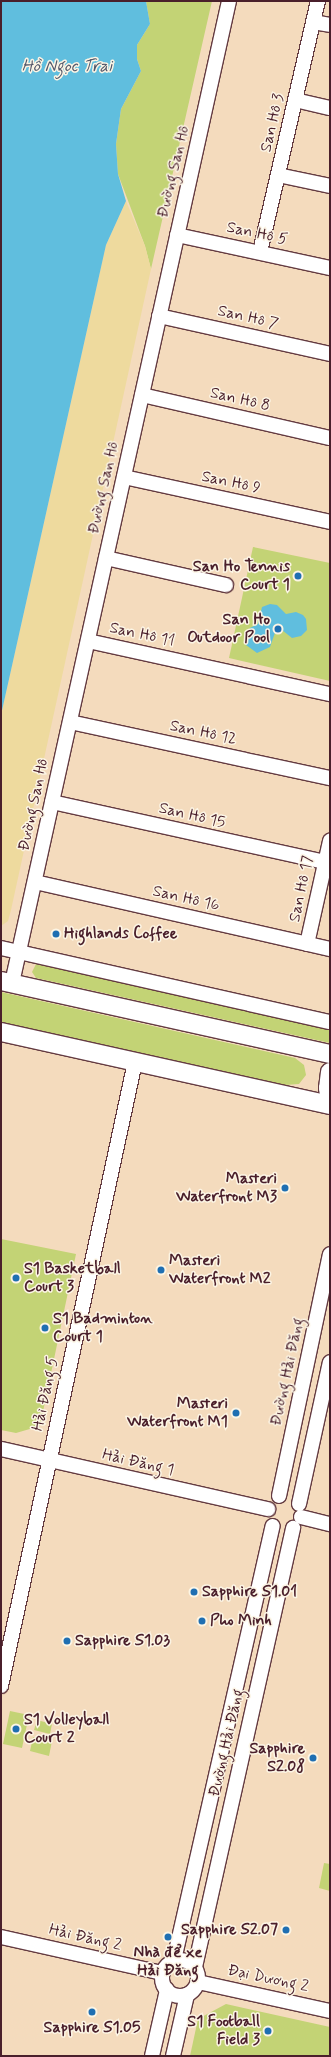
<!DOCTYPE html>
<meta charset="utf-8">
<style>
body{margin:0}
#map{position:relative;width:331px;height:2057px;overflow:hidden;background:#f4dbbd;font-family:Mynerve,sans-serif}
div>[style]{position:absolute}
.green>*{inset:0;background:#c3d375}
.sand>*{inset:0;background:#eeda9e}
.water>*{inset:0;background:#60bede}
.roads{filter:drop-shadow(1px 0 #643b41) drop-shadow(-1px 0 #643b41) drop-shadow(0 1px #643b41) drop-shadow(0 -1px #643b41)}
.minor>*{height:14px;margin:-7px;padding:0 7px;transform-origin:7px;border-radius:7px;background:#fff}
.minor>.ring{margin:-7px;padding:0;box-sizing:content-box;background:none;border:14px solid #fff;border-radius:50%}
.major>*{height:18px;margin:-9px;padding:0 9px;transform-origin:9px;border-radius:9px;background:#fff}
.dots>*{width:11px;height:11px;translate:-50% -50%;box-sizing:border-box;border:2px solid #fcf5e5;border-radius:50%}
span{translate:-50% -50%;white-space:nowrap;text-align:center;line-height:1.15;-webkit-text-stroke:3px #fcf5e5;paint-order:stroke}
.street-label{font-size:16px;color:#4a1f2b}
.poi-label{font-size:16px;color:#4a1f2b;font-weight:700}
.right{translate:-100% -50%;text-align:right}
.left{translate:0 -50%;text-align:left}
.water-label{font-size:17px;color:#52576a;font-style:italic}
.frame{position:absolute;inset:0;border:2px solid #4a1f2b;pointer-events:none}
</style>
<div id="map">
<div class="green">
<div style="clip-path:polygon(146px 1px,212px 1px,151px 269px,145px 246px,118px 174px,116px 144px,121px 109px,141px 71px,137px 59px,137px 45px,150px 24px)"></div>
<div style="clip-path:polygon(253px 547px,330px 563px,330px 681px,229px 658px)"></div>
<div style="clip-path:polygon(36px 964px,330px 1029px,330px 1043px,36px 978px,32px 972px)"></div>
<div style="clip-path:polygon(1px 992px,295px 1058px,304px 1065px,306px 1075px,299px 1084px,285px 1085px,1px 1022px)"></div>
<div style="clip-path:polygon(1px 1239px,76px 1254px,40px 1426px,16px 1433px,1px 1430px)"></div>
<div style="clip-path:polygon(10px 1711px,29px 1715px,22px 1748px,3px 1744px)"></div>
<div style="clip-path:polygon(37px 1720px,52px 1724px,50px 1734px,34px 1730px)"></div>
<div style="clip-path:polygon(33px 1737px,52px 1741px,49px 1756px,30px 1751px)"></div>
<div style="clip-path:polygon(324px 1863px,330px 1864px,330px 1891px,319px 1888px)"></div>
<div style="clip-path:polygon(226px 2004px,330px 2027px,330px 2056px,190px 2056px,198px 2019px)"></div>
</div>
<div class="sand">
<div style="clip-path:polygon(126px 201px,145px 246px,151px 269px,11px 910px,8px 921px,1px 926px,1px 715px,106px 245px)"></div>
</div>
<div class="water">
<div style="clip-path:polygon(1px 1px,146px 1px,150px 24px,137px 45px,137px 59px,141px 71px,121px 109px,116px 144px,118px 174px,126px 201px,106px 245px,1px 715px)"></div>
<div style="clip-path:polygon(270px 604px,277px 605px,286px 614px,296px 612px,303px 615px,306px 619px,307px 630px,301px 636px,292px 638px,282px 630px,276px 630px,270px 647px,257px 653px,246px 645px,245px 636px,250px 628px,258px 624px,262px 607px)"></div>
</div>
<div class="roads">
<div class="minor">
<div style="left:313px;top:22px;width:17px;rotate:10deg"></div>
<div style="left:295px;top:100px;width:36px;rotate:13deg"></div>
<div style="left:278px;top:175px;width:53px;rotate:11.9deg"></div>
<div style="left:177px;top:235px;width:157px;rotate:12.2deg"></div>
<div style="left:260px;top:252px;width:258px;rotate:-77deg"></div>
<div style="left:159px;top:316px;width:175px;rotate:12.5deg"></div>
<div style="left:142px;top:395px;width:193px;rotate:12.9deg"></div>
<div style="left:124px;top:477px;width:211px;rotate:12.3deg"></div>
<div style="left:106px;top:558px;width:123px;rotate:12.7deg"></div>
<div style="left:88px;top:641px;width:248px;rotate:12.4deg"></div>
<div style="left:70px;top:722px;width:266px;rotate:12.2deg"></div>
<div style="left:52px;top:802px;width:280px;rotate:12.4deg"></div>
<div style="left:35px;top:882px;width:303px;rotate:12.8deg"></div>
<div style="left:307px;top:944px;width:106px;rotate:-77.4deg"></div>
<div style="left:1px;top:948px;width:337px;rotate:12.7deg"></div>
<div style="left:12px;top:983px;width:1006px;rotate:-77.54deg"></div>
<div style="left:1px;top:1449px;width:274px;rotate:12.7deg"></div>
<div style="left:279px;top:1496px;width:247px;rotate:-78.1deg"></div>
<div style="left:299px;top:1504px;width:145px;rotate:-77.7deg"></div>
<div style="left:301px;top:1517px;width:30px;rotate:14deg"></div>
<div style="left:1px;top:1686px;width:638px;rotate:-77.88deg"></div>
<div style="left:1px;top:1937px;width:165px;rotate:12.6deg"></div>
<div class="ring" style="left:162px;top:1960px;width:22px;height:22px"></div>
<div style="left:174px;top:1960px;width:445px;rotate:-77.2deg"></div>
<div style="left:195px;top:1967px;width:450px;rotate:-77.4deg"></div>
<div style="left:198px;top:1982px;width:135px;rotate:12.4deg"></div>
<div style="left:152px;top:2056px;width:68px;rotate:-77.2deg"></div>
<div style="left:173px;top:2056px;width:63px;rotate:-77.1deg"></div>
</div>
<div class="major">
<div style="left:1px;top:981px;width:337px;rotate:12.5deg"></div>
<div style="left:1px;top:1032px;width:337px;rotate:12.5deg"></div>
<div style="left:330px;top:1072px;width:16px;rotate:97deg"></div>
<div style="left:328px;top:1088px;width:14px;rotate:82deg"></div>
</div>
</div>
<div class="dots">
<div style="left:298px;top:576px;background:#1f6fb2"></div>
<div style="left:278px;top:629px;background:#1f6fb2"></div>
<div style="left:56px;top:934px;background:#1f6fb2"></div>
<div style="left:285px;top:1188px;background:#1f6fb2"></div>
<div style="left:161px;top:1270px;background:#1f6fb2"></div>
<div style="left:16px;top:1278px;background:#1f6fb2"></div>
<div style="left:45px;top:1328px;background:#1f6fb2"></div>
<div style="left:236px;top:1413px;background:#1f6fb2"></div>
<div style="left:194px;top:1592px;background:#1f6fb2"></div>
<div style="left:202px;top:1621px;background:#1f6fb2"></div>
<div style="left:67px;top:1641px;background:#1f6fb2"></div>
<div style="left:16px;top:1729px;background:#1f6fb2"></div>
<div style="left:313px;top:1758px;background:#1f6fb2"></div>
<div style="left:286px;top:1930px;background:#1f6fb2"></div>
<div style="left:168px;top:1937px;background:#1f6fb2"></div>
<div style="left:92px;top:2012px;background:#1f6fb2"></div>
<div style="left:268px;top:2031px;background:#1f6fb2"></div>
</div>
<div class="street-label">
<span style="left:273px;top:123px;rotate:-77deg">San Hô 3</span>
<span style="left:174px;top:172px;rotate:-77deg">Đường San Hô</span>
<span style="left:257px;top:234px;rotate:12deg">San Hô 5</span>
<span style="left:248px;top:318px;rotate:13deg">San Hô 7</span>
<span style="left:240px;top:400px;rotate:13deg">San Hô 8</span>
<span style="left:231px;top:483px;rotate:12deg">San Hô 9</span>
<span style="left:104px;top:488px;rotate:-78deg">Đường San Hô</span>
<span style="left:142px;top:635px;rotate:12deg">San Hô 11</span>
<span style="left:203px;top:733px;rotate:12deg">San Hô 12</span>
<span style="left:34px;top:805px;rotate:-78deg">Đường San Hô</span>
<span style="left:192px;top:816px;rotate:13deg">San Hô 15</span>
<span style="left:302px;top:889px;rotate:-78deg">San Hô 17</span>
<span style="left:186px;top:899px;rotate:13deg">San Hô 16</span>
<span style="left:288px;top:1372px;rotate:-78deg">Đường Hải Đăng</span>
<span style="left:46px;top:1394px;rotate:-78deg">Hải Đăng 5</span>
<span style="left:138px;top:1463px;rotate:13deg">Hải Đăng 1</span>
<span style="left:227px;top:1743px;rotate:-77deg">Đường Hải Đăng</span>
<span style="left:85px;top:1938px;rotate:13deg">Hải Đăng 2</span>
<span style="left:268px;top:1979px;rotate:12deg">Đại Dương 2</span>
</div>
<div class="poi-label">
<span class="right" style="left:290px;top:576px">San Ho Tennis<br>Court 1</span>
<span class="right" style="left:270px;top:629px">San Ho<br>Outdoor Pool</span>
<span class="left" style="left:64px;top:934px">Highlands Coffee</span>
<span class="right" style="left:277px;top:1188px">Masteri<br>Waterfront M3</span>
<span class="left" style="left:169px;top:1270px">Masteri<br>Waterfront M2</span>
<span class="left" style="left:24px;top:1278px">S1 Basketball<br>Court 3</span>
<span class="left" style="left:53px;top:1328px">S1 Badminton<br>Court 1</span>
<span class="right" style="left:228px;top:1413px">Masteri<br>Waterfront M1</span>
<span class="left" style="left:202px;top:1592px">Sapphire S1.01</span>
<span class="left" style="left:210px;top:1621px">Pho Minh</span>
<span class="left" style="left:75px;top:1641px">Sapphire S1.03</span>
<span class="left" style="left:24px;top:1729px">S1 Volleyball<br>Court 2</span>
<span class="right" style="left:305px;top:1758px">Sapphire<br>S2.08</span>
<span class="right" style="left:278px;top:1930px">Sapphire S2.07</span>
<span style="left:168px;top:1962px">Nhà để xe<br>Hải Đăng</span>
<span class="right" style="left:260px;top:2031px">S1 Football<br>Field 3</span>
<span style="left:92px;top:2028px">Sapphire S1.05</span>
</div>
<div class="water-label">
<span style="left:67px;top:67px">Hồ Ngọc Trai</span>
</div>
<div class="frame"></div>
</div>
